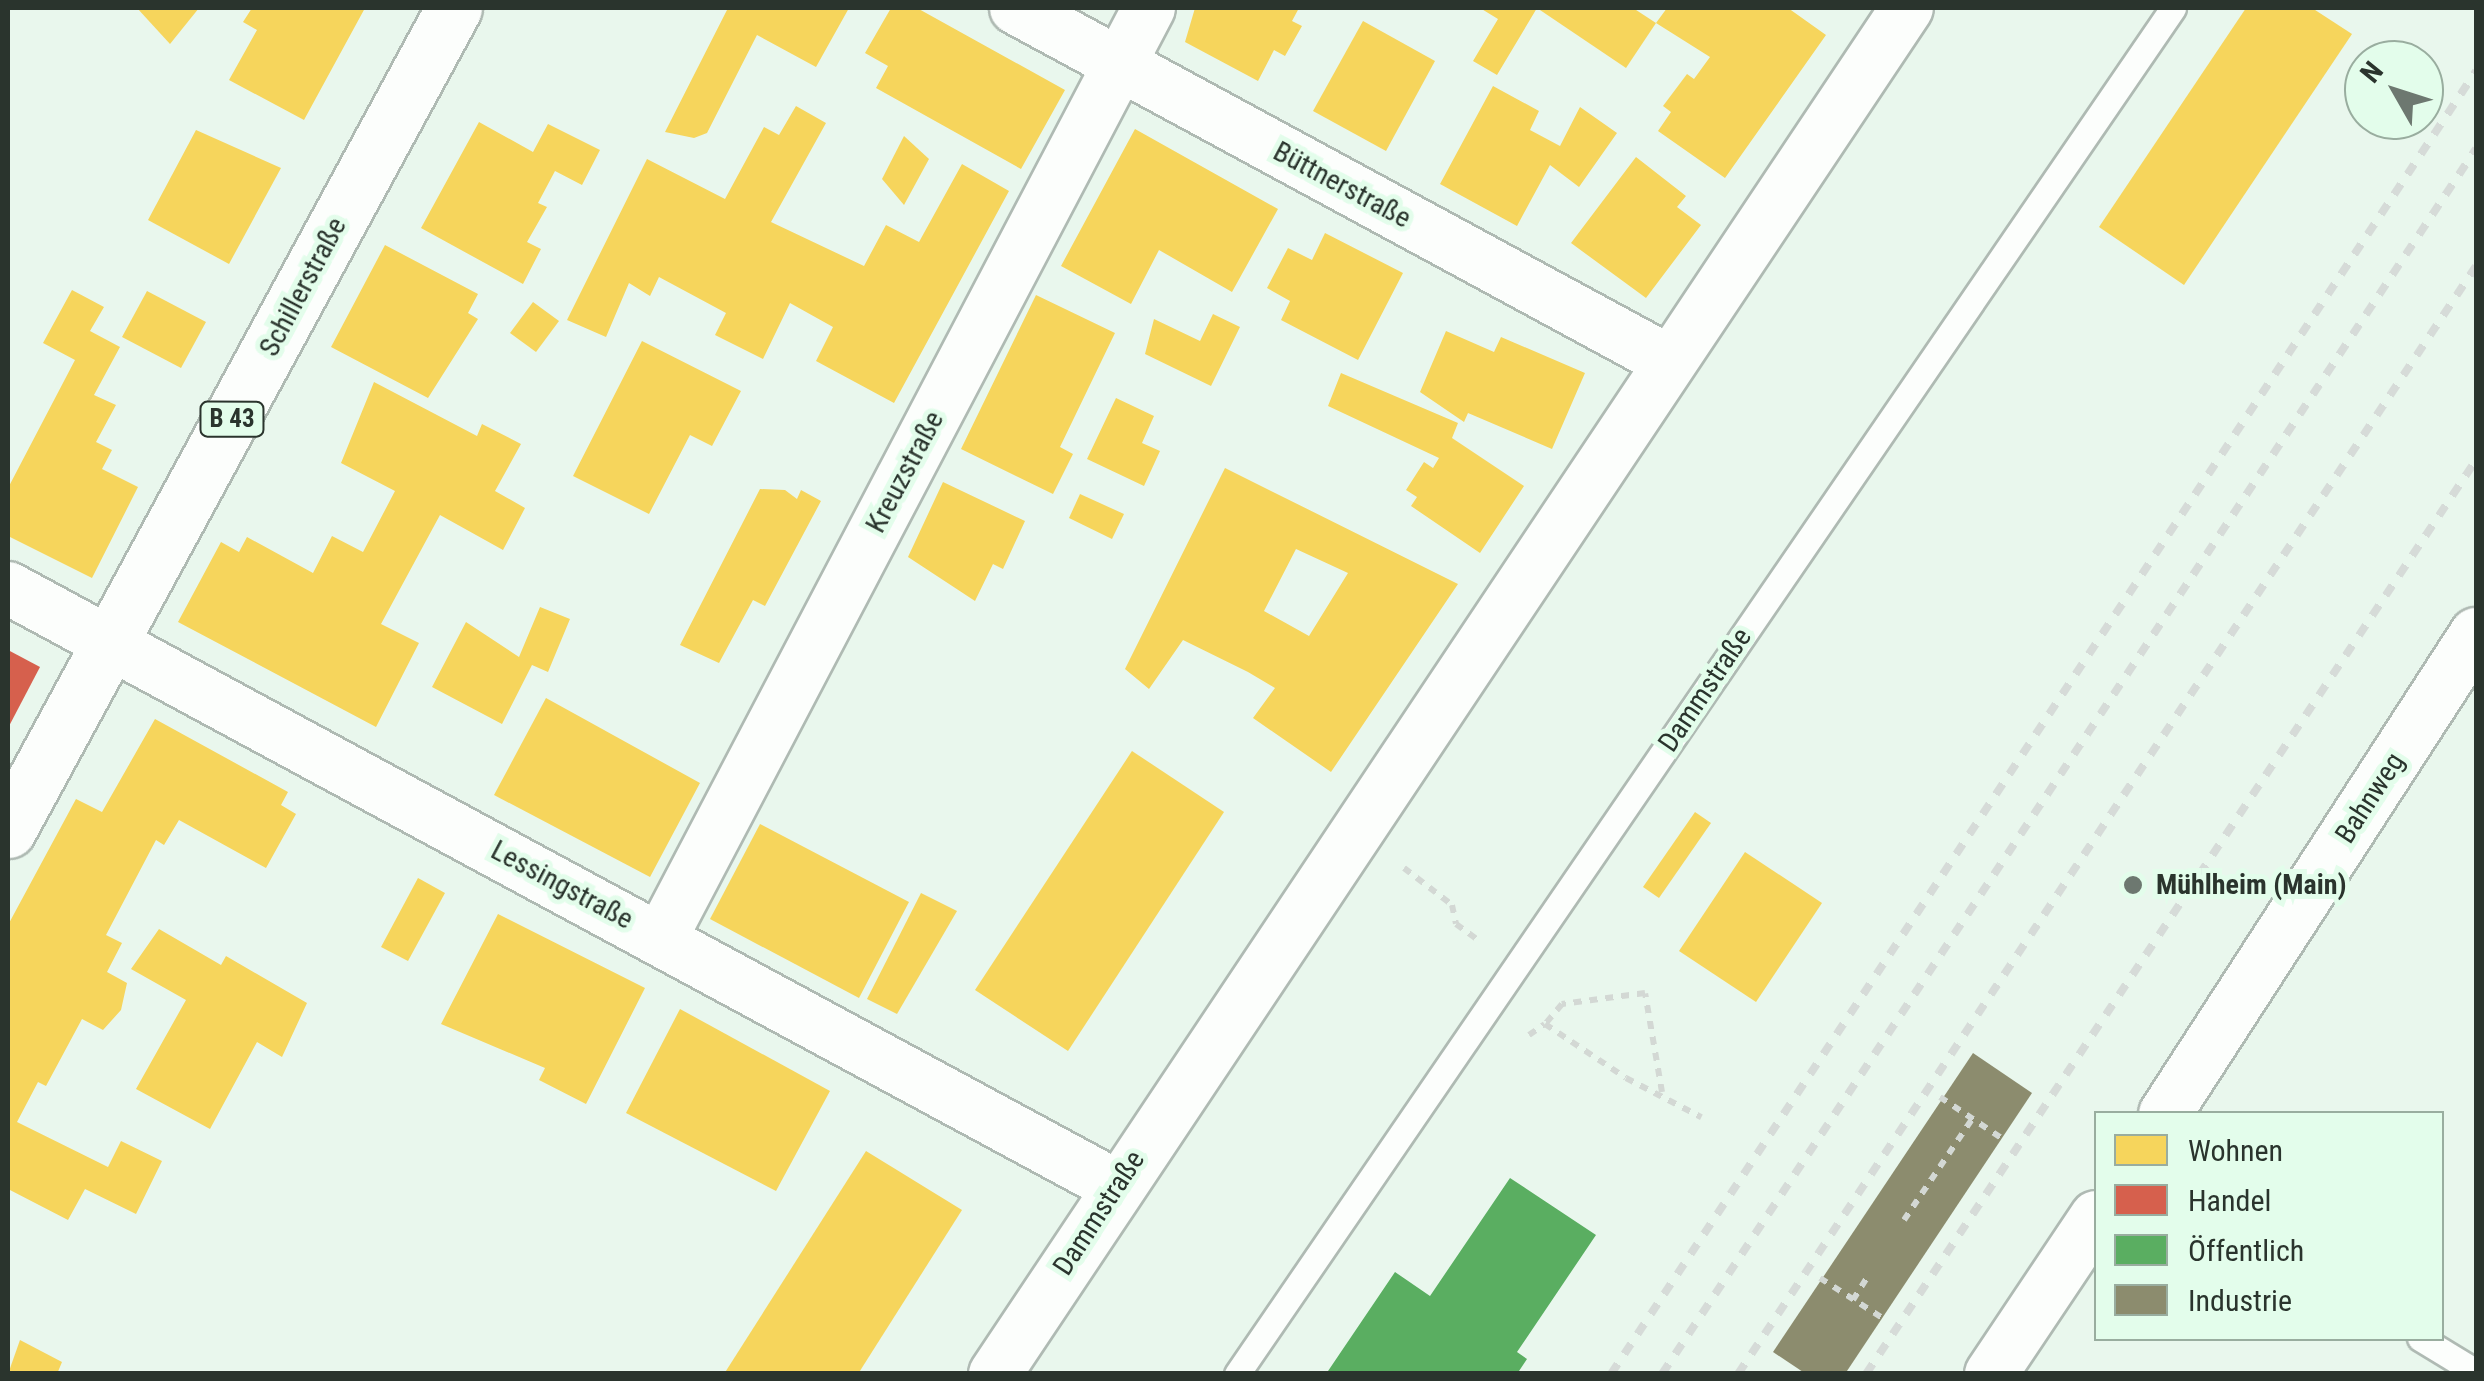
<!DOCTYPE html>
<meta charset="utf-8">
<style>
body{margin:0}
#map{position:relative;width:2484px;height:1381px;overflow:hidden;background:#e9f7ed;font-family:"Roboto Condensed",sans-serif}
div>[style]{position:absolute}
.homes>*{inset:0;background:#f6d55c}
.shops>*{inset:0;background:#d6604d}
.public>*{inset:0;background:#5aae61}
.industry>*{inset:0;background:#8c8c6e}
.path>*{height:6px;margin-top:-3px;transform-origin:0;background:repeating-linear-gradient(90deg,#d3d8d4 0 8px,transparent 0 16px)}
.roads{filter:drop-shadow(2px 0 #afbab3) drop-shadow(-2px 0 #afbab3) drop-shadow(0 2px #afbab3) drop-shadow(0 -2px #afbab3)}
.lane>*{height:25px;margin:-12.5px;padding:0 12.5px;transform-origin:12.5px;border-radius:12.5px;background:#fcfefc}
.street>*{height:52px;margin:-26px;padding:0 26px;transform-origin:26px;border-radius:26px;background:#fcfefc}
.primary>*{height:55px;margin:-27.5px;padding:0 27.5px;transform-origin:27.5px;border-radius:27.5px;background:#fcfefc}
.rail>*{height:8px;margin-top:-4px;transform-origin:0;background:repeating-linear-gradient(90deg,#d6dbd8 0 12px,transparent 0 24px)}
.dots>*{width:28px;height:28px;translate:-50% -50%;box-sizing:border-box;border:5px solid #e3fdeb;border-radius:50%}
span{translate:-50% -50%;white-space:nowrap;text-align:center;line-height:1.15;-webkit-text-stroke:10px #e3fdeb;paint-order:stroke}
.shield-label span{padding:2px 8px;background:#e3fdeb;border:2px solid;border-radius:8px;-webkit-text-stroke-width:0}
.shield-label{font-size:25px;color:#2a342d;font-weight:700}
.street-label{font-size:28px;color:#2a342d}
.poi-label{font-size:28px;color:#2a342d;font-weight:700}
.left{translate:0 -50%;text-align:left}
.frame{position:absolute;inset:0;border:10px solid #2a342d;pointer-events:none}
.legend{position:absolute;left:2094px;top:1111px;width:350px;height:230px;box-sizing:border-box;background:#e3fdeb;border:2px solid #99ad9f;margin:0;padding:12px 18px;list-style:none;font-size:30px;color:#2a342d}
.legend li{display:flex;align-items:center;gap:20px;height:50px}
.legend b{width:50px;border:2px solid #99ad9f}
.north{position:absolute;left:2344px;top:40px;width:100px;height:100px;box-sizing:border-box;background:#e3fdeb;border:2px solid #99ad9f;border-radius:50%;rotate:309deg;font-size:28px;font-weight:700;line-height:40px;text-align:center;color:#2a342d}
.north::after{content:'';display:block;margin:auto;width:35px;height:45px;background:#6d7870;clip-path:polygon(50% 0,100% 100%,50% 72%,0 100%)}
</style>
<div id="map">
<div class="homes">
<div style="clip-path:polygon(137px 8px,199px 8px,170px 44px)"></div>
<div style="clip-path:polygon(252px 8px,365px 8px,304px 120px,229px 80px,257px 30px,243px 22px)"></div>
<div style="clip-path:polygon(728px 8px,849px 8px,816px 67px,757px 35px,707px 133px,694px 138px,665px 132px)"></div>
<div style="clip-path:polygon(891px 8px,917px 8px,1065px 90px,1021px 169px,876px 88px,888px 66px,865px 53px)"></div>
<div style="clip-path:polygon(1195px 8px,1299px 8px,1292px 21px,1302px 26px,1285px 56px,1274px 50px,1258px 81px,1185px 42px)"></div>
<div style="clip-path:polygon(1480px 8px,1537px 8px,1497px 75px,1473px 61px,1498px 19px)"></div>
<div style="clip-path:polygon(1537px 8px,1633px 8px,1656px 23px,1626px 68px)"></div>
<div style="clip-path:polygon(1667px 8px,1788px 8px,1826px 35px,1725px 178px,1658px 131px,1671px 112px,1663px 106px,1687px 74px,1694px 79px,1710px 57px,1656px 23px)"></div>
<div style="clip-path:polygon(2246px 8px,2312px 8px,2352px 34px,2184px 285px,2099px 227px)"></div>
<div style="clip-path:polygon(1363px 21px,1435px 61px,1386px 151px,1313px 111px)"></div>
<div style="clip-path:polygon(1493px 86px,1539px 111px,1530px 130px,1560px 146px,1580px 107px,1617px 133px,1579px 187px,1550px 165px,1517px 226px,1440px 184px)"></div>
<div style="clip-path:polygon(796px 106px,826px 123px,771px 222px,864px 266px,886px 225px,919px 242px,962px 164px,1009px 191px,894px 403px,816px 361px,833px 327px,790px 303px,763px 359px,715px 335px,726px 313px,659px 277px,650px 296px,629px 283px,606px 337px,567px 320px,647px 159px,725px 199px,764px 127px,779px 135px)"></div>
<div style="clip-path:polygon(479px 122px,533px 152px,548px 124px,600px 150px,582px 185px,555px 171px,538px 203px,547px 207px,527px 242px,541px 249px,523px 284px,421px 228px)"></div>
<div style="clip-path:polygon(1135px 129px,1278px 209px,1232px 292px,1159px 250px,1131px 304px,1061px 266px)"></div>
<div style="clip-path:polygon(196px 130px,281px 168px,229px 264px,148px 220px)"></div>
<div style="clip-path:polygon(904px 136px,929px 159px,904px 205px,882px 179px)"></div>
<div style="clip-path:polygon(1636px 157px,1686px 196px,1677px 207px,1701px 225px,1646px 298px,1571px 243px)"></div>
<div style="clip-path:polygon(1325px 233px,1403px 273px,1358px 360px,1281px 320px,1290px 301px,1267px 288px,1288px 248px,1312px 260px)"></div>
<div style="clip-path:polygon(385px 245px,478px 294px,468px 313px,478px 319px,428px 398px,331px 347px)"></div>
<div style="clip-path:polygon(72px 290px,104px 307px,90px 331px,120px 347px,94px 395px,116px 405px,96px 442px,112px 450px,102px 469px,138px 487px,92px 578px,8px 536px,8px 488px,75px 360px,43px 343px)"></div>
<div style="clip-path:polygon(147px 291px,206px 322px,181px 368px,122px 337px)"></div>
<div style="clip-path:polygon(1036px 295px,1115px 333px,1060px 447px,1073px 454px,1053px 494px,961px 449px)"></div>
<div style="clip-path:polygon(533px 302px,559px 321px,536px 352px,510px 333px)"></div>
<div style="clip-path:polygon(1213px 314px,1240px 327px,1211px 386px,1145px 354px,1154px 319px,1200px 341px)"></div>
<div style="clip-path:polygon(1446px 331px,1494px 352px,1501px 337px,1585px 373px,1552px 449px,1468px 413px,1464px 422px,1420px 392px)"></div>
<div style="clip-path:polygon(642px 341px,741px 391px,712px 446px,690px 435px,649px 514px,573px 476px)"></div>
<div style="clip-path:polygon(1341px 373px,1458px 423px,1452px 438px,1524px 486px,1480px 553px,1411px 506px,1417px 497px,1406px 490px,1424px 462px,1433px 468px,1439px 458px,1328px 406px)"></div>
<div style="clip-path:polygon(374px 382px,477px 436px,482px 424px,521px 444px,495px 491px,525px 508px,503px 550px,440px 515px,381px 624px,419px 643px,376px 727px,178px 622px,221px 542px,239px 552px,247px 537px,313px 573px,332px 536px,363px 552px,395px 491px,341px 463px)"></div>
<div style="clip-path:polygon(1116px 398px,1154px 416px,1142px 443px,1160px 451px,1144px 486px,1087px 459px)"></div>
<div style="clip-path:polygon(evenodd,1225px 468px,1458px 584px,1331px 772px,1253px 718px,1275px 688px,1248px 672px,1183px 640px,1149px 689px,1125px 669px,1225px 468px,1296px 549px,1348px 573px,1309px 636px,1264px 611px,1296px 549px)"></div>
<div style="clip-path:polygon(943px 482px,1025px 521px,1003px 569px,993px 564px,975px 601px,908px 557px)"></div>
<div style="clip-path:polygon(760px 489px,785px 490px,797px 499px,801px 490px,821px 501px,765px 606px,753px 600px,719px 663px,680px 645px)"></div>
<div style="clip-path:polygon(1080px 494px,1124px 514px,1112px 539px,1069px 518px)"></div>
<div style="clip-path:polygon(540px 607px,570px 619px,548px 672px,532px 665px,502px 724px,432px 687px,466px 622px,519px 657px)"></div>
<div style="clip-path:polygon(546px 698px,700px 783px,650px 877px,494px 795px)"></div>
<div style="clip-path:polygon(155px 719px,288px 792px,281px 805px,296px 814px,266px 868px,179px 820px,164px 845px,156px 840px,106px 935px,122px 943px,107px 972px,127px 983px,121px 1010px,103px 1030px,82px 1019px,46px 1086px,38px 1082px,17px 1122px,108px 1167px,121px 1141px,162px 1161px,136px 1214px,85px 1189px,68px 1220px,8px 1189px,8px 925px,76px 799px,102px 812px)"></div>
<div style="clip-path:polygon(1132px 751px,1224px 812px,1068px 1051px,975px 990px)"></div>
<div style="clip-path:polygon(1695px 812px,1711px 823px,1659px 898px,1643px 887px)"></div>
<div style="clip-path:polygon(760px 824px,909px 902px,859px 998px,710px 919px)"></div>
<div style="clip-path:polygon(1745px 852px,1822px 903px,1756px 1002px,1679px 951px)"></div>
<div style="clip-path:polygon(418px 878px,445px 893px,408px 961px,381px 947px)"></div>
<div style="clip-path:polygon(921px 893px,957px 911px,897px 1014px,867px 999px)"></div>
<div style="clip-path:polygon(498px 914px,645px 988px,586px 1104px,539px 1080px,545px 1068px,441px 1024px)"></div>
<div style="clip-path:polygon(159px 929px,221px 965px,226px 956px,307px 1003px,282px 1057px,257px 1042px,210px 1129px,136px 1089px,186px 1000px,131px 969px)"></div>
<div style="clip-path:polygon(680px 1009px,830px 1091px,776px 1191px,626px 1113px)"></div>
<div style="clip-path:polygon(866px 1151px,962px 1210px,858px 1374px,724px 1374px)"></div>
<div style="clip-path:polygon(20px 1340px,62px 1362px,57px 1374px,8px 1374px)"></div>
</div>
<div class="shops">
<div style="clip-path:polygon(8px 650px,40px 667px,8px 728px)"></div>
</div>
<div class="public">
<div style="clip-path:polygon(1510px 1178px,1596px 1235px,1517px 1352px,1527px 1359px,1517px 1374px,1326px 1374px,1395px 1272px,1430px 1296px)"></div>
</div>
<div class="industry">
<div style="clip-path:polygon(1973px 1053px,2032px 1093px,1845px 1374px,1806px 1374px,1773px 1352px)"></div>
</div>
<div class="path">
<div style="left:1404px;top:868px;width:61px;rotate:37.6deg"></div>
<div style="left:1452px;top:905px;width:19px;rotate:78deg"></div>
<div style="left:1456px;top:924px;width:27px;rotate:36deg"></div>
<div style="left:1529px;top:1035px;width:19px;rotate:-35deg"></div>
<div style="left:1662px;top:1092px;width:100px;rotate:-99.7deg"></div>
<div style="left:1645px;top:993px;width:84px;rotate:172.5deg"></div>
<div style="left:1562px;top:1004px;width:26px;rotate:130deg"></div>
<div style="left:1545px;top:1024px;width:97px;rotate:33.7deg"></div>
<div style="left:1626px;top:1078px;width:85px;rotate:27.5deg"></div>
<div style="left:1940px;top:1097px;width:76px;rotate:33.7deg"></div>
<div style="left:1904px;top:1220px;width:122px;rotate:-56deg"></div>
<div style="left:1820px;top:1278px;width:76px;rotate:32.6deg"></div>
<div style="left:1853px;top:1300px;width:28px;rotate:-58deg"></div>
</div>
<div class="roads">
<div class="lane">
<div style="left:2420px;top:1338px;width:66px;rotate:31.3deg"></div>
<div style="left:1237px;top:1374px;width:1656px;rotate:-55.58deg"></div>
</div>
<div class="street">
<div style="left:1016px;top:8px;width:741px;rotate:28.43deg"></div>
<div style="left:8px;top:588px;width:1259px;rotate:28.36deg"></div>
<div style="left:661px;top:938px;width:1050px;rotate:-62.31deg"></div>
<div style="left:2165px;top:1114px;width:572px;rotate:-57.06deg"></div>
<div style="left:995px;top:1374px;width:1642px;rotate:-56.27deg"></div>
<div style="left:1991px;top:1374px;width:189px;rotate:-56.2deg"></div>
</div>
<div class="primary">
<div style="left:8px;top:830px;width:935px;rotate:-61.52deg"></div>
</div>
</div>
<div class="rail">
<div style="left:1611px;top:1374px;width:1564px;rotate:-56.42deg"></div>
<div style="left:1662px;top:1374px;width:1471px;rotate:-56.4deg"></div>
<div style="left:1738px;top:1374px;width:1331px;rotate:-56.33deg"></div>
<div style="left:1866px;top:1374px;width:1099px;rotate:-56.28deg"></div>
</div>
<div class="dots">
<div style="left:2133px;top:885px;background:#6d7870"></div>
</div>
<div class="shield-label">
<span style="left:232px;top:419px">B 43</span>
</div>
<div class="street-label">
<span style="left:1342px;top:185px;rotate:28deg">Büttnerstraße</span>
<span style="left:303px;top:287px;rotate:-62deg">Schillerstraße</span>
<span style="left:905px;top:472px;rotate:-62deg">Kreuzstraße</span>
<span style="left:1705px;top:690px;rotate:-56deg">Dammstraße</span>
<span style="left:2370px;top:798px;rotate:-57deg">Bahnweg</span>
<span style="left:562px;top:885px;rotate:28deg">Lessingstraße</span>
<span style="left:1099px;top:1213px;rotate:-57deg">Dammstraße</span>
</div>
<div class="poi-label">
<span class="left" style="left:2156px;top:885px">Mühlheim (Main)</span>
</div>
<div class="frame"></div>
<ul class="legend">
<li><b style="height:28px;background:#f6d55c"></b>Wohnen</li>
<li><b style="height:28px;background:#d6604d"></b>Handel</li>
<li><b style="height:28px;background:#5aae61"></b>Öffentlich</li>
<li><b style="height:28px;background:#8c8c6e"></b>Industrie</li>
</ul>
<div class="north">N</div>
</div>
